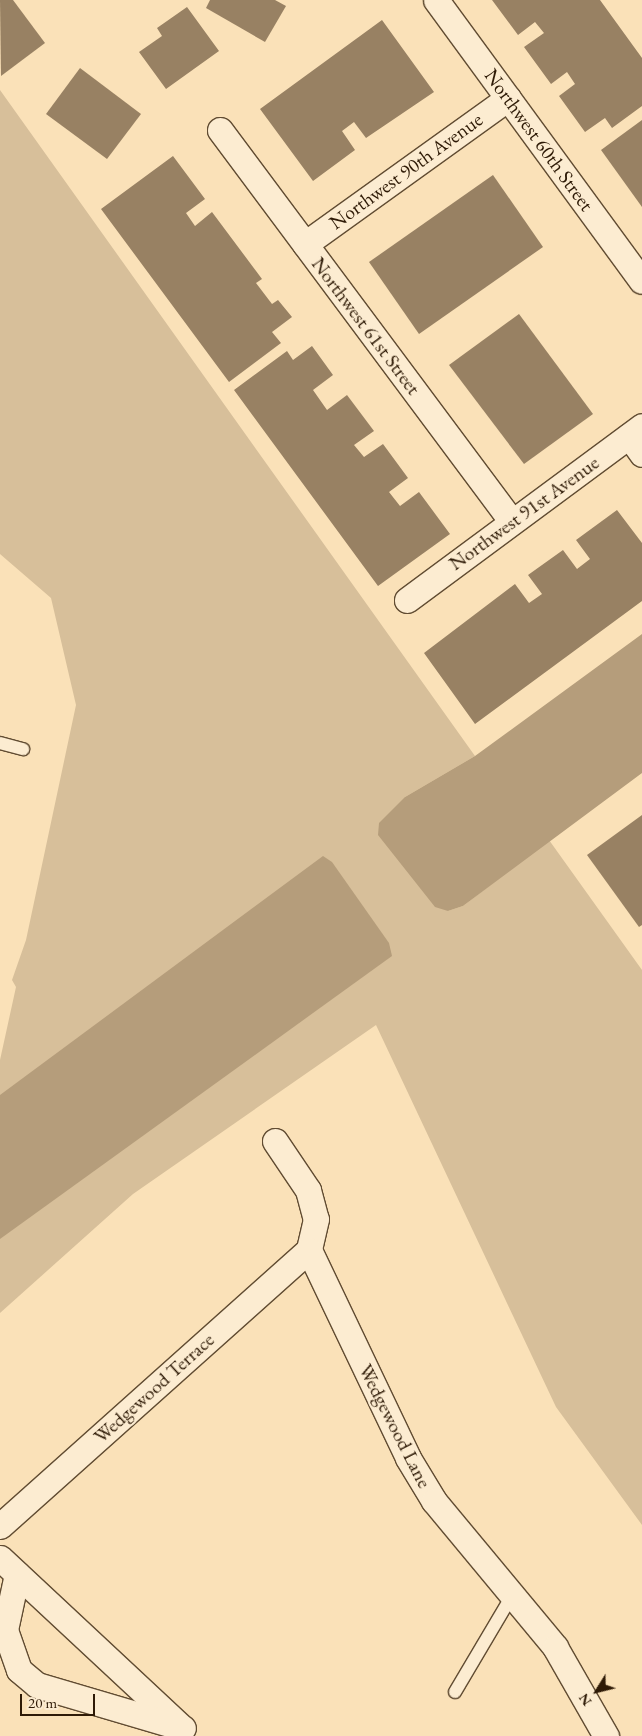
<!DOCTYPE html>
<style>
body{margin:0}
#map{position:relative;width:642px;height:1736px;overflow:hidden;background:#fae1b8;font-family:"EB Garamond",serif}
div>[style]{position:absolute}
.green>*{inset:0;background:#d7bf9a}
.water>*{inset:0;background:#b59d7b}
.building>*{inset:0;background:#988163}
.roads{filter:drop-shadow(1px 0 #614c32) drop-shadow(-1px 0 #614c32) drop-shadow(0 1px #614c32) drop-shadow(0 -1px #614c32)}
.service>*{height:12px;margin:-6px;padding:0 6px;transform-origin:6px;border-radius:6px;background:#fcecd1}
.minor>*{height:25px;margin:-12.5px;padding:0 12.5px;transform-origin:12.5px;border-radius:12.5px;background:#fcecd1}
span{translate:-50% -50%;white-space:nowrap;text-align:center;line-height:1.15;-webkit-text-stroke:4px #fcecd1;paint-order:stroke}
.street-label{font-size:20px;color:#2e1a06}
.north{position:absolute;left:572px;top:1666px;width:50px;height:50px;-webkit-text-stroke:4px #fcecd1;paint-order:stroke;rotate:234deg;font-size:14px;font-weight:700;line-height:20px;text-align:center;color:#2e1a06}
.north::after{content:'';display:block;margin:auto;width:18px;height:22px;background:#2e1a06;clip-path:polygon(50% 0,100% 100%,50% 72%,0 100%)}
.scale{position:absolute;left:20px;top:1694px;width:75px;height:22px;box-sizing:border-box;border:2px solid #2e1a06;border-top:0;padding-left:6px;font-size:15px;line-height:18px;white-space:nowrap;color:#2e1a06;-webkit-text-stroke:4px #fcecd1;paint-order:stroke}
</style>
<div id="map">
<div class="green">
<div style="clip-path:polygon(0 90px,475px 756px,405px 797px,448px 911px,463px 906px,549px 840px,642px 970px,642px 1525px,556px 1407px,376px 1025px,133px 1194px,0 1313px,0 1060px,16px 987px,12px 980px,26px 940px,76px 705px,51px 598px,0 554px)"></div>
</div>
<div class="water">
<div style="clip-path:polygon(642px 634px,642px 773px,463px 906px,448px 911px,435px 907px,378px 835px,379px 823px,405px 797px,475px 756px)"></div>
<div style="clip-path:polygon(323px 856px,332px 862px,389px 943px,392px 956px,0 1239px,0 1095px)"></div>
</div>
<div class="building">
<div style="clip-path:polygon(0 0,13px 0,45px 43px,1px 76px)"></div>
<div style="clip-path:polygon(210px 0,275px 0,286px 6px,265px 42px,206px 8px)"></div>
<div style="clip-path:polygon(492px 0,600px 0,642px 58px,642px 106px,612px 128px,605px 118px,585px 132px,559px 96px,575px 84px,567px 72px,551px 84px,524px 47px,544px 33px,535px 22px,518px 35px)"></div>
<div style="clip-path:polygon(187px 7px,219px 51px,166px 89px,139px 52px,162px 36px,157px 28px)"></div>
<div style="clip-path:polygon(382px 20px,434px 92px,366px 138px,354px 122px,342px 131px,355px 150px,313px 181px,260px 109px)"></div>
<div style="clip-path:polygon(80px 68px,141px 114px,107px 159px,46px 114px)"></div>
<div style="clip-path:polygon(642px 120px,642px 207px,601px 150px)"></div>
<div style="clip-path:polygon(173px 156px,205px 199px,186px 213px,195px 226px,212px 212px,262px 279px,256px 283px,272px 304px,278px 300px,292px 317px,272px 332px,281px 343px,229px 382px,101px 209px)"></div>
<div style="clip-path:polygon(493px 175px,543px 247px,419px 334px,369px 262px)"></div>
<div style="clip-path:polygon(519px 314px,593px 414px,524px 464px,449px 365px)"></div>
<div style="clip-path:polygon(312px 346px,333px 375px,313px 390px,327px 410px,347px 395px,374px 431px,354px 445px,364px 457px,383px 444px,408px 478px,389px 492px,400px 506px,419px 492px,450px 534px,378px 586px,234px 390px,287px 351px,293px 360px)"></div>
<div style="clip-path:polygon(617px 510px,642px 543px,642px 601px,475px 724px,424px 653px,515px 584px,529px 603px,542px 594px,528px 575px,563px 550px,577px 569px,590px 559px,576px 540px)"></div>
<div style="clip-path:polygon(642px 815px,642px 925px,639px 927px,587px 855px)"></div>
</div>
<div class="roads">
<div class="service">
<div style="left:0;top:743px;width:24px;rotate:15deg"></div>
<div style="left:455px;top:1692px;width:114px;rotate:-59.4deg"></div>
</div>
<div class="minor">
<div style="left:436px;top:0;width:348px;rotate:53.8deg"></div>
<div style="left:220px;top:130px;width:487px;rotate:53.3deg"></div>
<div style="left:305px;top:244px;width:250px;rotate:-35.7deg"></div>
<div style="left:629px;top:436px;width:22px;rotate:54deg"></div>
<div style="left:407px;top:600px;width:292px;rotate:-36.5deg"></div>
<div style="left:275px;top:1141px;width:59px;rotate:56deg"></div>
<div style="left:308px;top:1190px;width:30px;rotate:75deg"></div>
<div style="left:316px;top:1219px;width:32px;rotate:103deg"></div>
<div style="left:309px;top:1250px;width:230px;rotate:64.5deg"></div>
<div style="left:408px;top:1458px;width:50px;rotate:58.8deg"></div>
<div style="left:434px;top:1501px;width:190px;rotate:50.3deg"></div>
<div style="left:555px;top:1647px;width:103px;rotate:60.2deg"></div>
<div style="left:0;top:1526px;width:414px;rotate:-41.8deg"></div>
<div style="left:0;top:1558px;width:245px;rotate:43deg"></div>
<div style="left:17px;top:1574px;width:57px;rotate:102.1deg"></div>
<div style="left:5px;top:1630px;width:42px;rotate:70.7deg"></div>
<div style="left:19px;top:1670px;width:23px;rotate:40deg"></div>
<div style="left:37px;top:1685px;width:152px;rotate:16.4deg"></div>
</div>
</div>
<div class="street-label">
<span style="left:539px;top:140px;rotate:54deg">Northwest 60th Street</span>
<span style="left:406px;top:171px;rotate:-36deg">Northwest 90th Avenue</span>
<span style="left:366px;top:326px;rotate:53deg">Northwest 61st Street</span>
<span style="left:524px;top:513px;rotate:-36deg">Northwest 91st Avenue</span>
<span style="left:154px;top:1388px;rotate:-42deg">Wedgewood Terrace</span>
<span style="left:395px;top:1426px;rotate:63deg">Wedgewood Lane</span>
</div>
<div class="north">N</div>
<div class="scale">20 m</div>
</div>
